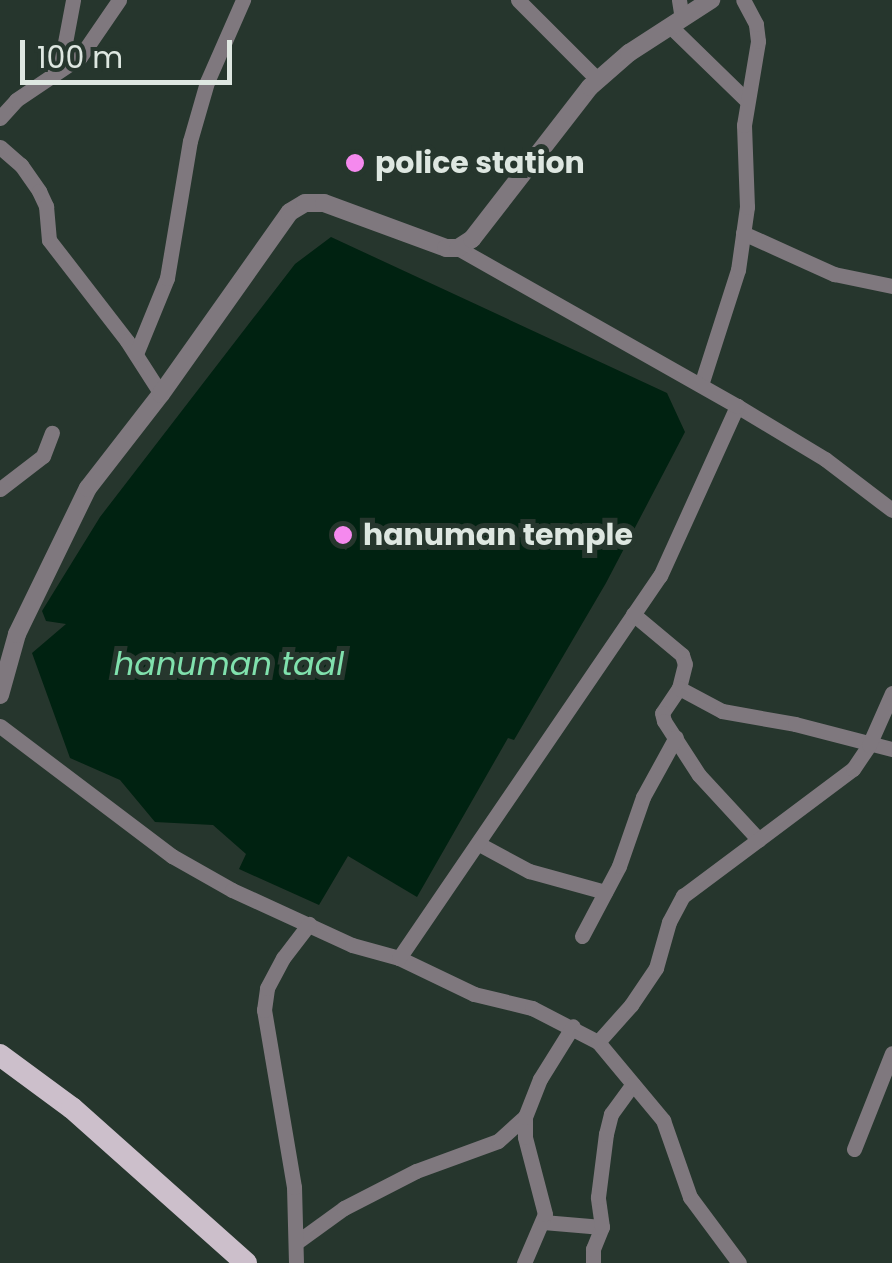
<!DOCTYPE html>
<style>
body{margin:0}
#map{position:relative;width:892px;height:1263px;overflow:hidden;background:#26362d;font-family:Poppins,sans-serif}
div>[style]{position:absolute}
.water>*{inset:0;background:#021}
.minor>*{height:15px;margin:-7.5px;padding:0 7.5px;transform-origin:7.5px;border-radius:7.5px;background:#7f787e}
.tertiary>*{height:18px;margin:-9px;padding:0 9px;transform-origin:9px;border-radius:9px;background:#7f787e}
.primary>*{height:22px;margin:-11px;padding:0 11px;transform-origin:11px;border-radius:11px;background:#ccbfcb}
.dots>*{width:28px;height:28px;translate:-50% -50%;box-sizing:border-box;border:5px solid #26362d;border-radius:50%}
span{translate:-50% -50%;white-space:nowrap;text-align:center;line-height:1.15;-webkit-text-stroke:10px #26362d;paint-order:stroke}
.poi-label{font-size:30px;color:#dee7e1;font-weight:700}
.left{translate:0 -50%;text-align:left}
.water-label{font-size:32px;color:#80e1ad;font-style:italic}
.scale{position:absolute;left:20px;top:40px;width:212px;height:45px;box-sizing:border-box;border:5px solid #dee7e1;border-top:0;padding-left:12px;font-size:30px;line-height:35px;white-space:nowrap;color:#dee7e1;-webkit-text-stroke:8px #26362d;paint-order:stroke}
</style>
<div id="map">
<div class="water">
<div style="clip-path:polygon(evenodd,331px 237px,667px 393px,685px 432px,606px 583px,514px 740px,508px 738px,417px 897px,348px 856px,319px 905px,239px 869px,246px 854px,213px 825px,155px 822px,120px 780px,70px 758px,32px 653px,66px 624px,46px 621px,42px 611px,100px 517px,295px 264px,331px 237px,341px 523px,357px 534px,346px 550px,331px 540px,341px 523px)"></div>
</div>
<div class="minor">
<div style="left:518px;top:0;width:113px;rotate:45deg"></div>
<div style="left:679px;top:0;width:19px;rotate:81deg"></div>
<div style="left:670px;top:26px;width:106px;rotate:44.2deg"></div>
<div style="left:60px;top:69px;width:70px;rotate:-79.3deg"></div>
<div style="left:0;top:118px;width:24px;rotate:-48deg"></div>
<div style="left:16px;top:100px;width:77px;rotate:-33.9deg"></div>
<div style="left:80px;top:57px;width:69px;rotate:-55.6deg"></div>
<div style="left:0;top:147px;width:28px;rotate:41deg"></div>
<div style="left:21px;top:165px;width:32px;rotate:55deg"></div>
<div style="left:39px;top:191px;width:17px;rotate:65deg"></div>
<div style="left:46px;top:206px;width:34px;rotate:85deg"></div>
<div style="left:49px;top:240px;width:128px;rotate:52.3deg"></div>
<div style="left:127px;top:341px;width:63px;rotate:57.3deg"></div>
<div style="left:743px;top:233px;width:100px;rotate:24.3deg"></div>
<div style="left:834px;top:274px;width:59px;rotate:11.7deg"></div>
<div style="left:136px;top:354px;width:82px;rotate:-67.8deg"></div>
<div style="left:167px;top:278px;width:139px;rotate:-80.5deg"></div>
<div style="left:190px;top:141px;width:61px;rotate:-73.9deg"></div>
<div style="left:207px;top:82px;width:90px;rotate:-66.3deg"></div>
<div style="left:701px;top:385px;width:121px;rotate:-72.2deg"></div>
<div style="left:738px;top:270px;width:64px;rotate:-81.9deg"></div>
<div style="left:747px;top:207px;width:82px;rotate:-92.1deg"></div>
<div style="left:744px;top:125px;width:85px;rotate:-80.5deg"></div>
<div style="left:758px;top:41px;width:17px;rotate:-97deg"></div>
<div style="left:756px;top:24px;width:27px;rotate:-118deg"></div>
<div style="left:737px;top:406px;width:103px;rotate:31.1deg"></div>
<div style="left:825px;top:459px;width:84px;rotate:37.3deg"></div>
<div style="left:0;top:489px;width:54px;rotate:-37.5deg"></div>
<div style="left:43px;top:456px;width:25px;rotate:-69deg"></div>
<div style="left:633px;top:614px;width:64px;rotate:39.9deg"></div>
<div style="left:682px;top:655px;width:9px;rotate:72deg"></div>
<div style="left:685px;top:664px;width:25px;rotate:104deg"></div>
<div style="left:679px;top:688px;width:30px;rotate:124deg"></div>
<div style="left:662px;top:713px;width:8px;rotate:76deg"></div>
<div style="left:664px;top:721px;width:64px;rotate:57.1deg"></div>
<div style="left:699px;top:775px;width:88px;rotate:47.3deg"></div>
<div style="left:679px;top:688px;width:49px;rotate:28.1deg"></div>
<div style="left:722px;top:711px;width:74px;rotate:10.1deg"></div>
<div style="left:795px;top:724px;width:100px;rotate:14.5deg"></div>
<div style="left:0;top:726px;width:216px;rotate:37.1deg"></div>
<div style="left:172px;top:856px;width:69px;rotate:29.5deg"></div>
<div style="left:232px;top:890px;width:132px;rotate:24.6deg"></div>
<div style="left:352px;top:945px;width:49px;rotate:15.5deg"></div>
<div style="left:399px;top:958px;width:83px;rotate:25.6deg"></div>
<div style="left:474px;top:994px;width:60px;rotate:13.6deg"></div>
<div style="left:532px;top:1008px;width:74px;rotate:27.3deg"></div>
<div style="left:598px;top:1042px;width:102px;rotate:50.2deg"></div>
<div style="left:663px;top:1120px;width:82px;rotate:70.7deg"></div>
<div style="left:690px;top:1197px;width:82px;rotate:53.4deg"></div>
<div style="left:479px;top:844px;width:57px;rotate:28.4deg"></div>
<div style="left:529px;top:871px;width:79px;rotate:15.4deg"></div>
<div style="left:582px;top:936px;width:79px;rotate:-62.1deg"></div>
<div style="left:619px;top:866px;width:73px;rotate:-70.8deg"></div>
<div style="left:643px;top:797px;width:68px;rotate:-61.2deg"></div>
<div style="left:399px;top:958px;width:463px;rotate:-55.7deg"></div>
<div style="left:660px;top:576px;width:187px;rotate:-65.6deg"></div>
<div style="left:737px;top:406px;width:321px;rotate:-150.5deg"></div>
<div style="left:598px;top:1042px;width:50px;rotate:-48.3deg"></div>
<div style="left:631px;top:1005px;width:45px;rotate:-56deg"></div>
<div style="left:656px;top:968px;width:48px;rotate:-74.2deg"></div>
<div style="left:669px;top:922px;width:30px;rotate:-62deg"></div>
<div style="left:683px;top:896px;width:212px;rotate:-36.8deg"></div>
<div style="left:853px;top:769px;width:29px;rotate:-56deg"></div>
<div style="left:869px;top:745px;width:57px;rotate:-66.1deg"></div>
<div style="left:854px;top:1149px;width:103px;rotate:-68.4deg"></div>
<div style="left:543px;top:1222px;width:59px;rotate:4.8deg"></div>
<div style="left:297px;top:1242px;width:58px;rotate:-35.9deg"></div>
<div style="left:344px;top:1208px;width:81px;rotate:-27.2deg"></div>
<div style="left:416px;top:1171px;width:87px;rotate:-20.1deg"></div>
<div style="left:498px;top:1141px;width:36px;rotate:-42deg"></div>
<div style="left:296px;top:1263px;width:76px;rotate:-91.5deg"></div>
<div style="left:294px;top:1187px;width:180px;rotate:-99.6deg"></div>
<div style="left:264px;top:1010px;width:22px;rotate:-82deg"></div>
<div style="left:267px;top:988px;width:34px;rotate:-62deg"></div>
<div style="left:283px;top:958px;width:43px;rotate:-52.6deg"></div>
<div style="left:524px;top:1263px;width:53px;rotate:-66.8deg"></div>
<div style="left:545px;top:1214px;width:80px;rotate:-104.6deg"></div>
<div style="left:525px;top:1137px;width:20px;rotate:-90deg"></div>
<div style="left:525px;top:1117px;width:41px;rotate:-68.5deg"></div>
<div style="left:540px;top:1079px;width:62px;rotate:-58.1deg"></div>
<div style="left:593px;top:1263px;width:14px;rotate:-90deg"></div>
<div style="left:593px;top:1249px;width:24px;rotate:-68deg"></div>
<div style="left:602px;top:1227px;width:30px;rotate:-98deg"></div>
<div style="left:598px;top:1197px;width:64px;rotate:-82.8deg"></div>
<div style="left:606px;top:1134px;width:21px;rotate:-76deg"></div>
<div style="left:611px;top:1114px;width:37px;rotate:-54deg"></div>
</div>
<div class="tertiary">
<div style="left:0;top:695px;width:63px;rotate:-74.4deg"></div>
<div style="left:17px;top:634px;width:162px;rotate:-64.1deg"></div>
<div style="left:88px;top:488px;width:119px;rotate:-52.2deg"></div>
<div style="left:161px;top:394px;width:223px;rotate:-54.7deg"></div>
<div style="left:290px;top:212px;width:17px;rotate:-31deg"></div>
<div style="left:305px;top:203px;width:19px"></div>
<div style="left:324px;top:203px;width:130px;rotate:20.2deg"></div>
<div style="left:446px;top:248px;width:12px"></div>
<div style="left:458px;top:248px;width:17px;rotate:-33deg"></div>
<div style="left:472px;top:239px;width:192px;rotate:-52.2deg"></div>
<div style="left:590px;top:87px;width:52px;rotate:-41.1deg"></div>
<div style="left:629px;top:53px;width:98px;rotate:-32.9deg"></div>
</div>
<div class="primary">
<div style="left:0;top:1055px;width:89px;rotate:36.4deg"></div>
<div style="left:72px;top:1108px;width:233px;rotate:41.7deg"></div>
</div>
<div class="dots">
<div style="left:355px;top:163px;background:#f589ee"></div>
<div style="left:343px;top:535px;background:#f589ee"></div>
</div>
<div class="poi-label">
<span class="left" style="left:375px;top:163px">police station</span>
<span class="left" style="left:363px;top:535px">hanuman temple</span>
</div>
<div class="water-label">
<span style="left:229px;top:664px">hanuman taal</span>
</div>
<div class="scale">100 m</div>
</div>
